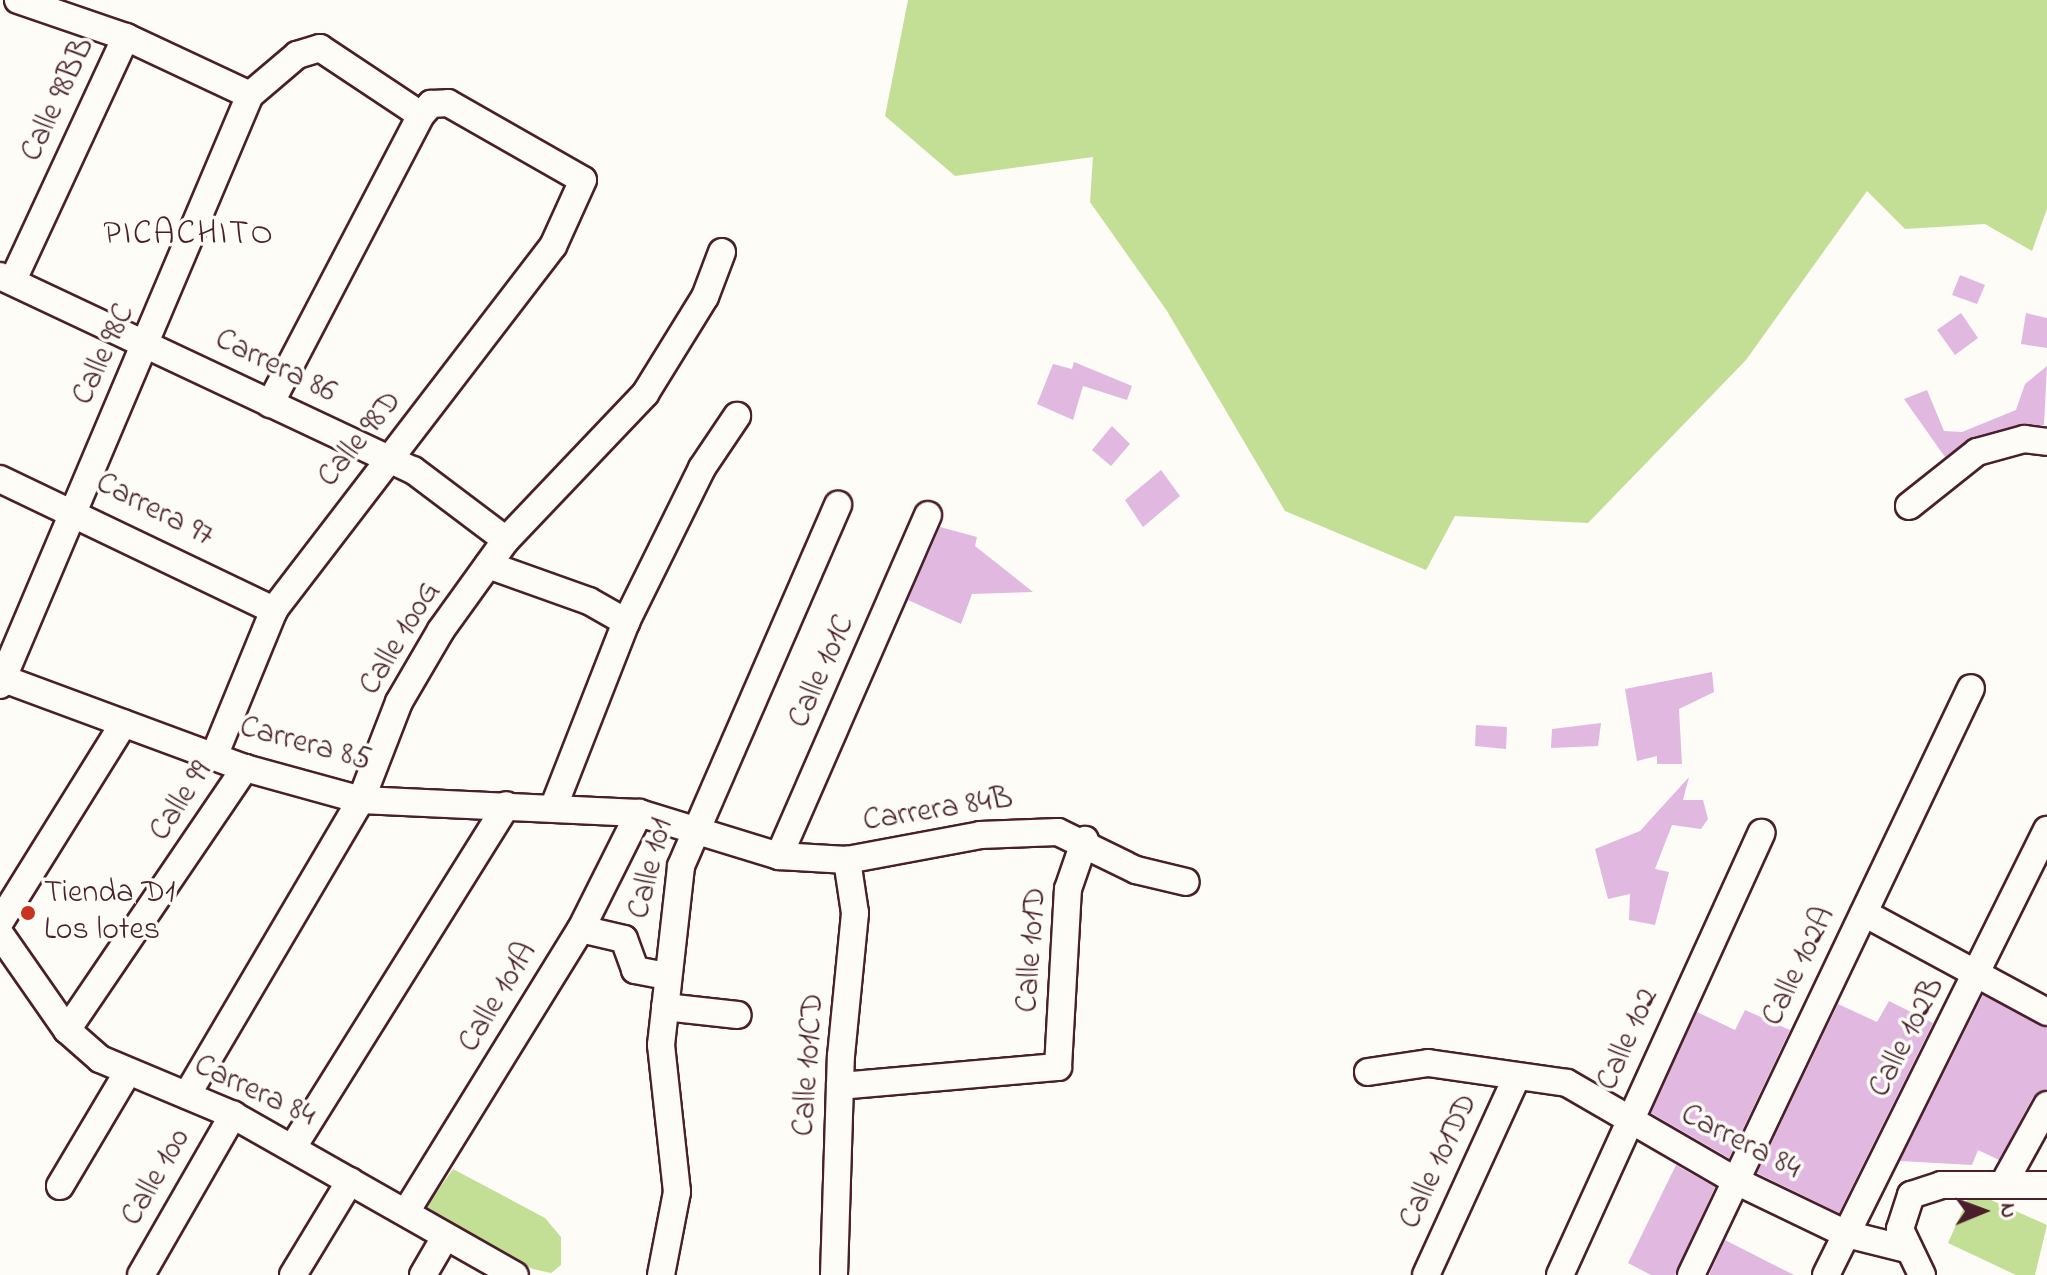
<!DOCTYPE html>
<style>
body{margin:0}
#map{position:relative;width:2047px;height:1275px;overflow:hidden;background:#fdfcf7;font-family:"Indie Flower",sans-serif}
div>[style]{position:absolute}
.green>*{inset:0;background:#c3df96}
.building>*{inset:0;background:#e1b8e0}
.roads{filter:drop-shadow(2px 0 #4a1f2b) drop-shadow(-2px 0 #4a1f2b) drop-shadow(0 2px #4a1f2b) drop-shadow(0 -2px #4a1f2b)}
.minor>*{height:26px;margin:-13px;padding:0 13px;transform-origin:13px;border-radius:13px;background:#fdfcf7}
.dots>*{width:22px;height:22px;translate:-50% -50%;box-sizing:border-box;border:4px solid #fdfcf7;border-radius:50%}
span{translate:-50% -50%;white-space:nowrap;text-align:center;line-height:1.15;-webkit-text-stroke:7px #fdfcf7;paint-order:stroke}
.street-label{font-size:32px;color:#4a1f2b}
.poi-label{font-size:32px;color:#4a1f2b}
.left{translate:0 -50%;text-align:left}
.neighbourhood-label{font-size:34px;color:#4a1f2b;letter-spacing:2px}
.north{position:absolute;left:1943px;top:1171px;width:80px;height:80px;-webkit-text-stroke:6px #fdfcf7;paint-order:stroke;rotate:89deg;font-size:22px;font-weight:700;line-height:32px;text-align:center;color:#4a1f2b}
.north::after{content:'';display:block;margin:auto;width:28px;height:36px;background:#4a1f2b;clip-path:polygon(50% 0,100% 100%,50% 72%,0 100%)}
</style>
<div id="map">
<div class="green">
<div style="clip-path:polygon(908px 0,2047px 0,2047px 209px,2032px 251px,1985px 224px,1905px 229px,1867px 191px,1746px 360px,1588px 523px,1455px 516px,1426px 570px,1285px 511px,1167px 311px,1090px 202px,1093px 157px,955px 176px,885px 116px)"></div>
<div style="clip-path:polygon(453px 1169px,545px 1218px,561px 1237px,561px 1265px,551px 1273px,533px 1269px,422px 1213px)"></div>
<div style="clip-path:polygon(1971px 1191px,2047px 1225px,2035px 1275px,2016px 1275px,1948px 1243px)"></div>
</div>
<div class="building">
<div style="clip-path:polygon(1960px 275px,1985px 285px,1977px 304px,1952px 295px)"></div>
<div style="clip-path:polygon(1961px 313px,1978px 338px,1955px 355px,1937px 330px)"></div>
<div style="clip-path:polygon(2026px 313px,2047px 318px,2047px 348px,2021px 344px)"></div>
<div style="clip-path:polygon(1074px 362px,1132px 386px,1127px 400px,1083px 386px,1073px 420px,1037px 404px,1053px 364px,1072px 369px)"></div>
<div style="clip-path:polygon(2047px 366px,2044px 425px,1973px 437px,1945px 457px,1904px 399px,1927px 390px,1944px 431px,1962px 432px,2016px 410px,2025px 384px)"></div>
<div style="clip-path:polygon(1112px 426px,1130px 444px,1111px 466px,1092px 450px)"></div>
<div style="clip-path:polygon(1161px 470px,1180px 496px,1143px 527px,1125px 500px)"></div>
<div style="clip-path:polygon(940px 527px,977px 537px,975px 546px,1033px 592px,972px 594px,961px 624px,908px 600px)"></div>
<div style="clip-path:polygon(1712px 672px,1714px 692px,1679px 709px,1682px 764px,1657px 764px,1657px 756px,1637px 761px,1625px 689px)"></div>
<div style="clip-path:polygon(1601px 723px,1598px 746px,1551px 748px,1552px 729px)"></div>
<div style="clip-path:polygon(1476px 725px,1507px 727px,1506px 749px,1475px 746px)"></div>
<div style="clip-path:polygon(1689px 777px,1683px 800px,1703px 800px,1708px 819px,1701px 829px,1672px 825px,1655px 869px,1669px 872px,1655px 925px,1629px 920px,1630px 894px,1608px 899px,1595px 849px,1640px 831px)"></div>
<div style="clip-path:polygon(1983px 995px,2047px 1028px,2047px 1089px,2033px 1097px,1999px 1160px,1978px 1150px,1972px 1165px,1900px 1161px)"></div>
<div style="clip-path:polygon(1889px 1001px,1933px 1023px,1839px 1213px,1757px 1173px,1838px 1004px,1877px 1022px)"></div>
<div style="clip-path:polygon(1745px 1010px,1790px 1030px,1729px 1158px,1651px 1113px,1697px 1012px,1735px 1030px)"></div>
<div style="clip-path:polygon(1676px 1165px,1715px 1187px,1675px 1275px,1651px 1275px,1628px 1263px)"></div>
<div style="clip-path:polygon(1725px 1240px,1794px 1275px,1709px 1275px)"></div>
</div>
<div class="roads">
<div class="minor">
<div style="left:18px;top:0;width:114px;rotate:18.9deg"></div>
<div style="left:126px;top:37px;width:137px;rotate:25.1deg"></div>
<div style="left:0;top:276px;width:456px;rotate:25.2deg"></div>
<div style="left:413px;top:470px;width:116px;rotate:37deg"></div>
<div style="left:13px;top:280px;width:268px;rotate:-65.1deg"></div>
<div style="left:270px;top:404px;width:326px;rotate:-62.4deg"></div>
<div style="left:0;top:479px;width:304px;rotate:25.6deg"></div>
<div style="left:1909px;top:506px;width:87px;rotate:-38.5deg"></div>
<div style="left:1977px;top:452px;width:49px;rotate:-15.5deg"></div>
<div style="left:2024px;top:439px;width:23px;rotate:7deg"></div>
<div style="left:488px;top:565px;width:107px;rotate:19.6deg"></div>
<div style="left:589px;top:601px;width:43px;rotate:29.6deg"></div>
<div style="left:4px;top:679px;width:257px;rotate:20.3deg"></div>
<div style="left:245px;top:768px;width:120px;rotate:15.4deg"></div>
<div style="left:361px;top:800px;width:278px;rotate:2.7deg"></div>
<div style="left:639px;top:813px;width:146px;rotate:17.1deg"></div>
<div style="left:779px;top:856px;width:68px;rotate:3.4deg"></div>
<div style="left:847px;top:860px;width:135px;rotate:-10.6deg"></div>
<div style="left:980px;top:835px;width:78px;rotate:-2.2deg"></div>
<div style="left:1058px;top:832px;width:87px;rotate:26deg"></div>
<div style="left:1136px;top:870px;width:51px;rotate:13.5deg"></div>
<div style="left:0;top:685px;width:641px;rotate:-67.04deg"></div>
<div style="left:250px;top:95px;width:62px;rotate:-40.4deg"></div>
<div style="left:297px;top:55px;width:24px;rotate:-17deg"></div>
<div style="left:320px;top:48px;width:121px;rotate:33.6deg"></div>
<div style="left:421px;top:115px;width:15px;rotate:-48deg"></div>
<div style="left:431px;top:104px;width:17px;rotate:-3deg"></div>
<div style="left:448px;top:103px;width:155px;rotate:29.7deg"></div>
<div style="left:583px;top:180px;width:72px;rotate:114.4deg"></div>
<div style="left:553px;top:246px;width:459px;rotate:127.5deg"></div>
<div style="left:274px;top:610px;width:158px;rotate:112.3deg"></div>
<div style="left:554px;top:806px;width:198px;rotate:-68.6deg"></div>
<div style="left:626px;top:622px;width:172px;rotate:-63.7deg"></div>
<div style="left:702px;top:468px;width:63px;rotate:-56.1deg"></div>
<div style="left:779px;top:856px;width:372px;rotate:-66.4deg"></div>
<div style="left:1864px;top:913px;width:208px;rotate:28.4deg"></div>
<div style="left:0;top:922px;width:234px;rotate:-58.1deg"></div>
<div style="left:581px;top:929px;width:44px;rotate:13.1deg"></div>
<div style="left:624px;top:939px;width:33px;rotate:70deg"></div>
<div style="left:635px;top:970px;width:32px;rotate:11deg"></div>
<div style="left:0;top:934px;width:117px;rotate:55.1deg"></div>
<div style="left:67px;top:1030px;width:44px;rotate:41.3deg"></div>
<div style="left:100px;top:1059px;width:144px;rotate:22.8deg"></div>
<div style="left:233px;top:1115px;width:324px;rotate:29.6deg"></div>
<div style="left:665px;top:1007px;width:73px;rotate:6.3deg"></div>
<div style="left:67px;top:1030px;width:317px;rotate:-55.8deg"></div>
<div style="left:1368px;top:1072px;width:61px;rotate:-8.5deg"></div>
<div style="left:1428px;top:1063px;width:140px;rotate:8.2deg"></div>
<div style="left:1567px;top:1083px;width:193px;rotate:30.1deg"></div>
<div style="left:1734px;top:1180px;width:124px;rotate:25.7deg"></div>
<div style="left:1846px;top:1234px;width:62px;rotate:14deg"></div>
<div style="left:840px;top:1086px;width:219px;rotate:-5deg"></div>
<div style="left:1058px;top:1067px;width:178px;rotate:-86.8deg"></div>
<div style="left:1068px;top:889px;width:52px;rotate:-70.9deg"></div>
<div style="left:187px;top:1095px;width:342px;rotate:-59.5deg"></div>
<div style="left:361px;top:800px;width:105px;rotate:-68.8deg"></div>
<div style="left:399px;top:702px;width:83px;rotate:-59.7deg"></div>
<div style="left:441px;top:630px;width:111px;rotate:-54.2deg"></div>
<div style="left:506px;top:540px;width:202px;rotate:-46.4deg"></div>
<div style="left:645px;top:394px;width:114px;rotate:-58.3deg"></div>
<div style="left:705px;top:297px;width:48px;rotate:-69.3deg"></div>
<div style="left:293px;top:1147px;width:403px;rotate:-58deg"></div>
<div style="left:2004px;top:1183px;width:89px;rotate:-61.1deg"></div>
<div style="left:60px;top:1186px;width:129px;rotate:-59.3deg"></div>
<div style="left:406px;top:1212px;width:333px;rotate:-58.3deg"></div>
<div style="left:581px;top:929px;width:130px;rotate:-63.4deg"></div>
<div style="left:141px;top:1275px;width:185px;rotate:-60.1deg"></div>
<div style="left:293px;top:1275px;width:110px;rotate:-58.8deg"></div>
<div style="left:423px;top:1275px;width:44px;rotate:-59.9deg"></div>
<div style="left:661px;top:1275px;width:85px;rotate:-79.1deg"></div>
<div style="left:677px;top:1192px;width:148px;rotate:-96.2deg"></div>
<div style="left:661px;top:1045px;width:180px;rotate:-83.6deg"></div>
<div style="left:681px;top:866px;width:394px;rotate:-66.5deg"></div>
<div style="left:834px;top:1275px;width:219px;rotate:-88.2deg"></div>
<div style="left:841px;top:1056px;width:144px;rotate:-84.4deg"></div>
<div style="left:855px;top:913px;width:54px;rotate:-98.6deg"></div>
<div style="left:1426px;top:1275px;width:217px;rotate:-65.4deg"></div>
<div style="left:1560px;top:1275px;width:486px;rotate:-65.5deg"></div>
<div style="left:1691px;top:1275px;width:650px;rotate:-64.5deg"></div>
<div style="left:1826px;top:1275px;width:497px;rotate:-63.6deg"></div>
<div style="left:1922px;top:1275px;width:51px;rotate:-115.6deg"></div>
<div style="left:1900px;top:1229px;width:36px;rotate:-72deg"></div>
<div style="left:1911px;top:1195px;width:32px;rotate:-18deg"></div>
<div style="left:1941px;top:1185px;width:106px"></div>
</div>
</div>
<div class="dots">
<div style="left:28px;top:913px;background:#c8321e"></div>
</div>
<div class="street-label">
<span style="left:59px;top:100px;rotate:-65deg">Calle 98BB</span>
<span style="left:105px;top:355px;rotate:-65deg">Calle 98C</span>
<span style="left:275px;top:367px;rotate:26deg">Carrera 86</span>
<span style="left:361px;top:440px;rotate:-51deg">Calle 98D</span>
<span style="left:154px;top:511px;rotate:27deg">Carrera 97</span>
<span style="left:401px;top:639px;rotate:-59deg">Calle 100G</span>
<span style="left:823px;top:672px;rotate:-66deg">Calle 101C</span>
<span style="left:305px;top:745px;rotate:15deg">Carrera 85</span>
<span style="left:182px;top:802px;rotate:-57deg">Calle 99</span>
<span style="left:938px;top:811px;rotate:-9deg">Carrera 84B</span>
<span style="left:652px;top:869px;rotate:-76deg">Calle 101</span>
<span style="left:1033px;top:950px;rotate:-86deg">Calle 101D</span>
<span style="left:1800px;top:967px;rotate:-64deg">Calle 102A</span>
<span style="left:499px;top:998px;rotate:-59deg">Calle 101A</span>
<span style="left:1908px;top:1038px;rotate:-63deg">Calle 102B</span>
<span style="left:1629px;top:1040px;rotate:-66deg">Calle 102</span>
<span style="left:810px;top:1065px;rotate:-86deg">Calle 101CD</span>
<span style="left:254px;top:1092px;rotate:25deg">Carrera 84</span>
<span style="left:1740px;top:1143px;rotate:27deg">Carrera 84</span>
<span style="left:1440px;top:1162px;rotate:-65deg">Calle 101DD</span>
<span style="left:157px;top:1178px;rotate:-60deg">Calle 100</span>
</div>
<div class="poi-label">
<span class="left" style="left:44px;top:913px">Tienda D1<br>Los lotes</span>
</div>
<div class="neighbourhood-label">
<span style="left:189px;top:236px">PICACHITO</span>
</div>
<div class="north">N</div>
</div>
